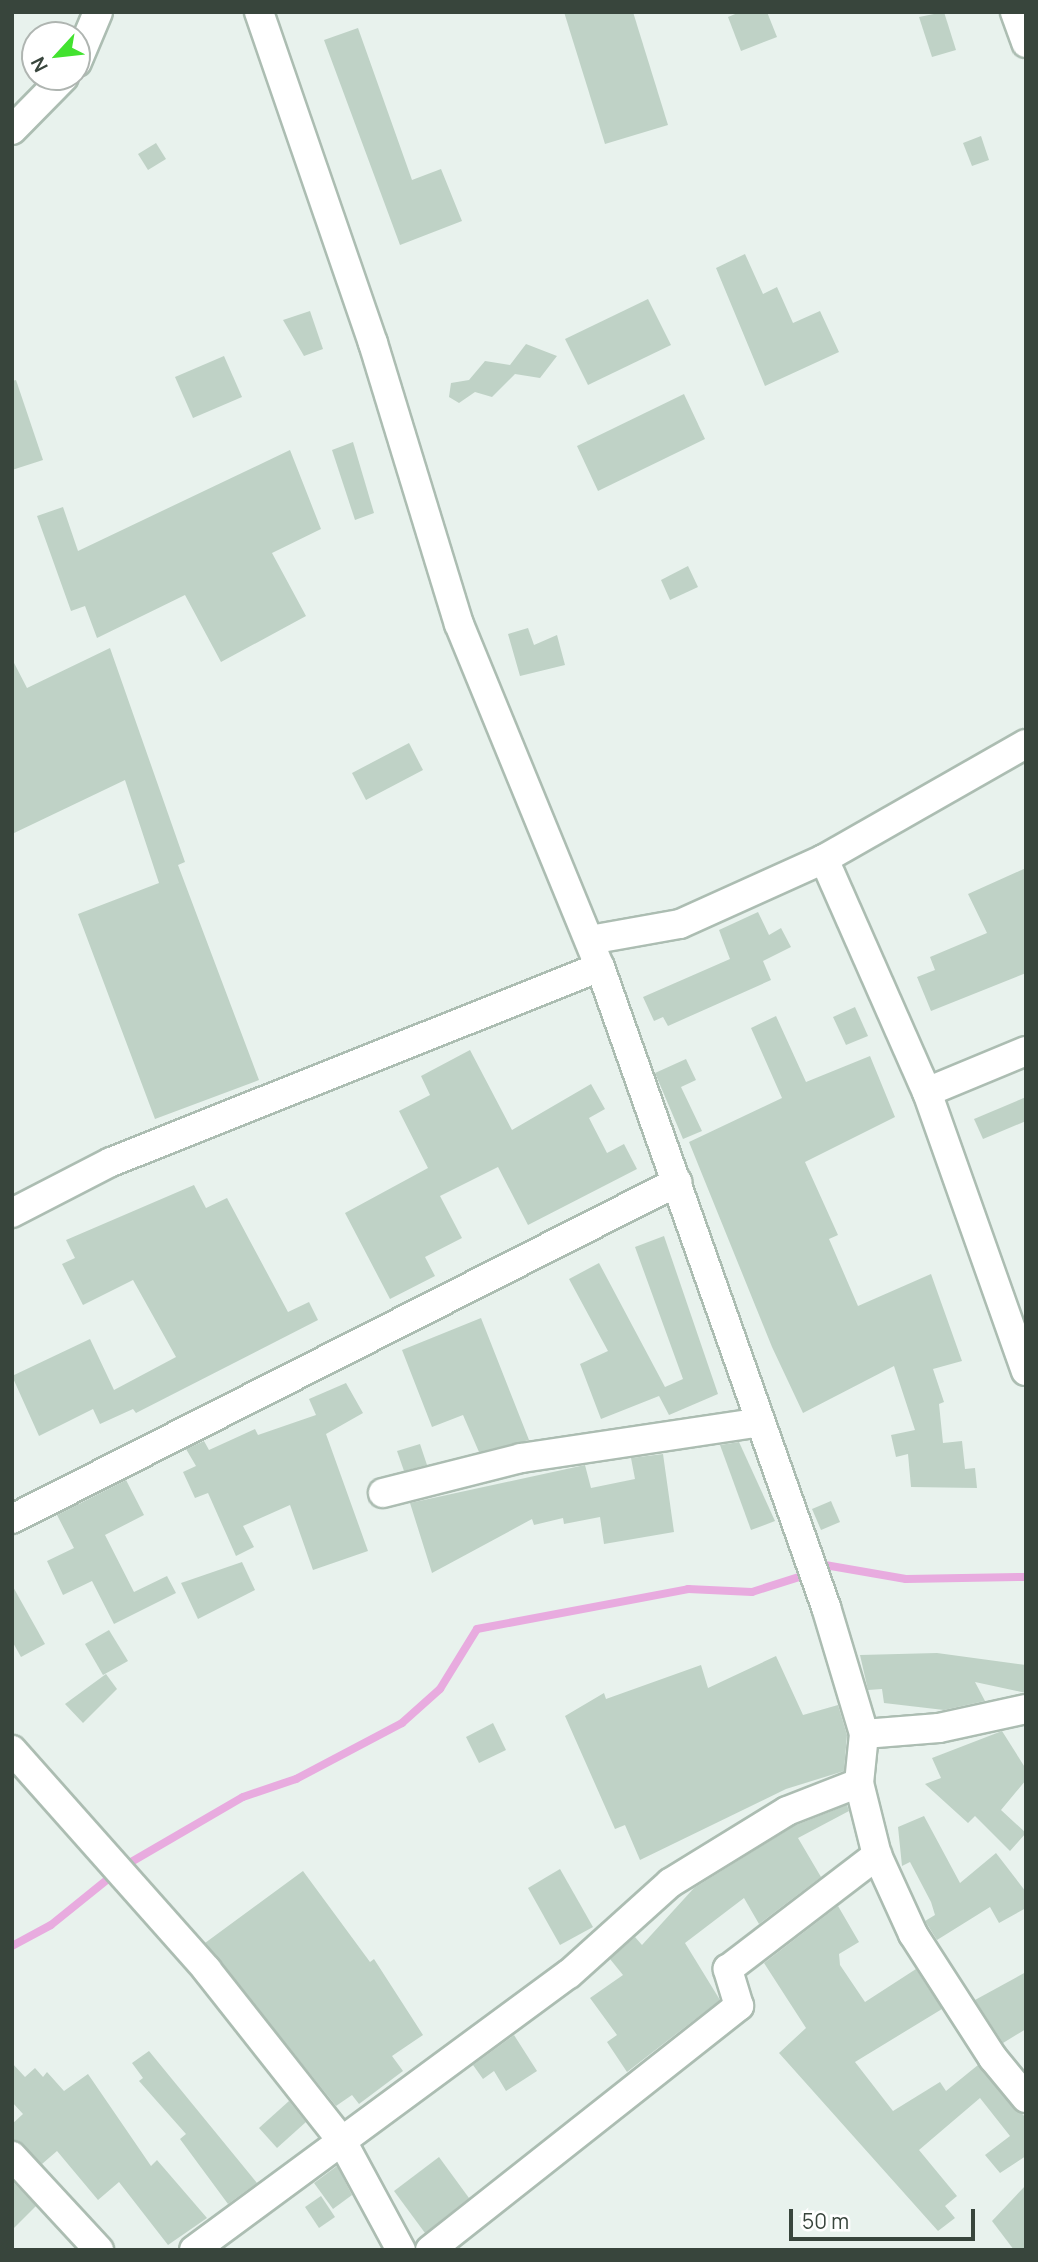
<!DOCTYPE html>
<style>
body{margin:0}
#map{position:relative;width:1038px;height:2262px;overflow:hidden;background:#e8f2ed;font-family:Manrope,sans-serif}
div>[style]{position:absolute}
.stream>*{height:8px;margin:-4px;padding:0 4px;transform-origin:4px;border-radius:4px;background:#e8abdf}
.building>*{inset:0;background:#bfd2c6}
.roads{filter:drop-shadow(2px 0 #acbdb2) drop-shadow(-2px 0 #acbdb2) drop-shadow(0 2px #acbdb2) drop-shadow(0 -2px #acbdb2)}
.minor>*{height:28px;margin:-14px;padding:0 14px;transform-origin:14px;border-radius:14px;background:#fff}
span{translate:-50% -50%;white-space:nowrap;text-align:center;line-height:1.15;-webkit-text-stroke:7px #fff;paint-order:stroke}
.frame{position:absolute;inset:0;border:14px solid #38453c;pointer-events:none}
.north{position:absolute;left:21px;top:21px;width:70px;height:70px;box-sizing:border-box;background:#fff;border:2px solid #afb5b1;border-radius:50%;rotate:243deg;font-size:19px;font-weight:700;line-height:28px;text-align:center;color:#38453c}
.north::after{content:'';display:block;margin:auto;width:24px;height:32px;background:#42e22f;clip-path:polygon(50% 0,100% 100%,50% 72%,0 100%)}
.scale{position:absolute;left:789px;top:2209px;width:186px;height:32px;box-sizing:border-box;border:4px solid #38453c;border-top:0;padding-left:9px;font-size:21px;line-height:24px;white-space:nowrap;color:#38453c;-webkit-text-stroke:5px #fff;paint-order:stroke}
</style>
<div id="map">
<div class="stream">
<div style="left:825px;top:1565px;width:82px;rotate:9.8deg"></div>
<div style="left:906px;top:1579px;width:120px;rotate:-1deg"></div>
<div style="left:126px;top:1865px;width:135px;rotate:-30.2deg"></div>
<div style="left:243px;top:1797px;width:56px;rotate:-18.8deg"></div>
<div style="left:296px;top:1779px;width:120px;rotate:-27.8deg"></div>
<div style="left:402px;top:1723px;width:51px;rotate:-41.8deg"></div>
<div style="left:440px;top:1689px;width:70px;rotate:-58.3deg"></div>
<div style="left:477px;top:1629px;width:215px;rotate:-10.7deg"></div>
<div style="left:688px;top:1589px;width:64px;rotate:2.7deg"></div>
<div style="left:752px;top:1592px;width:49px;rotate:-17.7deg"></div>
<div style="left:12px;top:1946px;width:44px;rotate:-28.3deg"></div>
<div style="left:51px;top:1925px;width:73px;rotate:-38.9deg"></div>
</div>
<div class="building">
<div style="clip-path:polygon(564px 12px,633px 12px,668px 125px,605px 144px)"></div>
<div style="clip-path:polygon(740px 12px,767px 12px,777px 37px,741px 51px,728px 17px)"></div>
<div style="clip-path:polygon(944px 12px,956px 50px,932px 57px,919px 17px)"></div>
<div style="clip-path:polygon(358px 28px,412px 180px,441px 169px,462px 221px,400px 245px,324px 40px)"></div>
<div style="clip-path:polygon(981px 136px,989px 160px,972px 166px,963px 143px)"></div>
<div style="clip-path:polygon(156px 143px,166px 159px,148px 170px,138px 154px)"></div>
<div style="clip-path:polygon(745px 254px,763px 294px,777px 287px,793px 323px,820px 311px,839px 352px,765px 386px,716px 268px)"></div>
<div style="clip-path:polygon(648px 299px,671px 345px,588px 385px,565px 339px)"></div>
<div style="clip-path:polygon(310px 311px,323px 349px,304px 356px,283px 320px)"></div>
<div style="clip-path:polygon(526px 344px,557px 356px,540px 378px,515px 374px,492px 397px,475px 392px,459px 403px,449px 397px,451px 383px,469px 380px,485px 361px,510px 365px)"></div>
<div style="clip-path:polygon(224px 356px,242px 397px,193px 418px,175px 377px)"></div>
<div style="clip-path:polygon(16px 380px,43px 460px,12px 470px,12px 381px)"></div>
<div style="clip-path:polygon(684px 394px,705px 439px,598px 491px,577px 446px)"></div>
<div style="clip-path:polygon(353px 442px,374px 513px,355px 520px,332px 450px)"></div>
<div style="clip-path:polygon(290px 450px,321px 529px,272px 553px,306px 616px,221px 662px,185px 595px,97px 638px,85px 606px,71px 611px,37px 516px,63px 507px,78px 551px)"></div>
<div style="clip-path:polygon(688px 566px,698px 587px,670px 600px,661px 580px)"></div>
<div style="clip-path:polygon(528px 628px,534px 645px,557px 635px,565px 665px,520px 676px,508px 634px)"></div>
<div style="clip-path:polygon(110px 648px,185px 862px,178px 865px,259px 1080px,155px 1119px,78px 914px,159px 883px,125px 780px,12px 834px,12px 659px,27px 688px)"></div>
<div style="clip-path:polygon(409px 743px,423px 770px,366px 800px,352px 773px)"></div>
<div style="clip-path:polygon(1026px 868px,1026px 973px,931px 1011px,917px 977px,935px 970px,930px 957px,987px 933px,968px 894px)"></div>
<div style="clip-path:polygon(758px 912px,769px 935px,781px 928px,791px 947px,763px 961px,771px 980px,668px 1026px,663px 1017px,654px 1021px,643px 997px,730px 959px,719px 930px)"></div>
<div style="clip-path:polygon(855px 1007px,868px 1036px,846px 1045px,833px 1017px)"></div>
<div style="clip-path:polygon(776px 1016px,806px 1082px,870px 1056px,895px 1117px,805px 1162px,838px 1235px,829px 1239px,858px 1306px,931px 1274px,962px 1361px,933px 1369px,944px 1402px,939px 1404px,943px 1443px,962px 1441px,965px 1469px,975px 1468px,977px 1488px,911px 1487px,908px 1454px,896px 1457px,891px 1435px,915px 1430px,894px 1366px,803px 1413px,772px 1347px,689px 1142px,782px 1098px,751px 1028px)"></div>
<div style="clip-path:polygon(470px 1050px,512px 1130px,591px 1084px,605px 1109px,589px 1118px,607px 1153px,624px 1144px,637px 1169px,528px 1225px,498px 1167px,440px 1196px,462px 1238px,425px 1257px,435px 1276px,390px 1299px,345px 1213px,428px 1168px,399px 1111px,430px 1095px,421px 1076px)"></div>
<div style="clip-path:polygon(686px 1059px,696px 1080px,681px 1087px,702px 1131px,683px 1139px,655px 1073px)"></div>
<div style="clip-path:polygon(1026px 1097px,1026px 1121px,983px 1139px,974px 1119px)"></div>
<div style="clip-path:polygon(194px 1185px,206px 1208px,227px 1198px,288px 1312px,309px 1302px,318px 1320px,136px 1413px,133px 1409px,100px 1424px,93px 1409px,39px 1436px,12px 1376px,90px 1339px,114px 1390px,176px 1357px,133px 1280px,83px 1305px,62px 1264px,75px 1258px,66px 1240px)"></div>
<div style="clip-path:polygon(664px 1236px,718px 1394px,669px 1415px,659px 1396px,601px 1419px,580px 1364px,608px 1351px,569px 1279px,599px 1263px,665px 1387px,683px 1379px,635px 1247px)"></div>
<div style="clip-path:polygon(481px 1318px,529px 1440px,479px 1452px,463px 1415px,432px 1427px,402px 1350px)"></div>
<div style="clip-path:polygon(346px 1383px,363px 1413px,326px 1434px,368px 1551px,313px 1570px,290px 1505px,243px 1526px,254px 1547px,236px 1556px,208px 1493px,195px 1498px,183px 1472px,196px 1466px,186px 1449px,204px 1441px,209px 1450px,255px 1429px,258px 1435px,316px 1415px,309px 1399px)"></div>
<div style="clip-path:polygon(739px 1442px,775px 1521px,751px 1530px,720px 1445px)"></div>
<div style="clip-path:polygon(420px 1444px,427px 1465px,404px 1471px,397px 1451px)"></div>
<div style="clip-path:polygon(663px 1454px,674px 1532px,604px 1544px,600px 1517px,564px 1524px,563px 1518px,534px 1525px,532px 1519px,432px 1573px,410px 1503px,585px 1465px,591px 1488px,635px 1479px,631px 1458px)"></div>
<div style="clip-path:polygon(126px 1480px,144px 1515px,105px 1535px,134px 1592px,167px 1576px,176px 1593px,114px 1624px,92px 1581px,63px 1595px,47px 1561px,74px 1548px,57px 1515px)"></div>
<div style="clip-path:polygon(831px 1501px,840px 1522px,821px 1530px,812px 1509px)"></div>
<div style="clip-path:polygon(242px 1562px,255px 1590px,198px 1619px,181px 1583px)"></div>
<div style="clip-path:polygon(12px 1585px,45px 1644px,21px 1657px,12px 1641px)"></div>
<div style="clip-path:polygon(109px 1630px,128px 1661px,103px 1675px,85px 1644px)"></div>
<div style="clip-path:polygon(937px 1653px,1026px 1665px,1026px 1693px,975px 1682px,985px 1701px,944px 1710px,884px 1703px,882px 1689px,868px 1690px,860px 1655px)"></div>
<div style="clip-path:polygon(776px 1656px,803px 1715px,838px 1705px,847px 1735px,844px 1771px,786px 1789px,640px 1860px,625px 1825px,615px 1829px,565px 1716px,604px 1693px,606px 1699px,701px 1665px,708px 1688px)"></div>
<div style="clip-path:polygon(106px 1674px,117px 1689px,83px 1723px,65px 1704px)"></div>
<div style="clip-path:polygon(493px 1723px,506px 1750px,479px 1763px,466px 1737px)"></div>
<div style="clip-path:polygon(1002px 1731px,1026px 1769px,1026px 1780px,1001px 1810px,1026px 1833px,1010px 1851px,975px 1816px,968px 1823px,925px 1784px,941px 1778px,932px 1758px)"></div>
<div style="clip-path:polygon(847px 1805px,849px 1811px,798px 1838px,821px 1877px,759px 1924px,744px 1898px,685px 1943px,720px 2000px,627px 2072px,607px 2042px,617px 2035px,590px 1998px,623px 1975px,610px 1959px,635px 1937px,642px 1945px,694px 1888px,794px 1826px)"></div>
<div style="clip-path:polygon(924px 1816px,960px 1883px,996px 1853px,1026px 1892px,1026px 1908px,999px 1923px,990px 1907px,937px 1940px,925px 1921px,935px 1915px,931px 1902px,910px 1862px,902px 1866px,898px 1827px)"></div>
<div style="clip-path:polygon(560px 1869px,593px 1927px,560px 1945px,528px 1888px)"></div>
<div style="clip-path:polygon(303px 1871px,370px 1962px,374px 1959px,423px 2035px,392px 2056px,403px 2071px,359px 2104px,352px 2095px,336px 2106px,205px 1943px)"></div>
<div style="clip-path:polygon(838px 1906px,859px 1942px,839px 1954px,840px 1965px,865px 2002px,916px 1969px,942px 2009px,855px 2062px,893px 2111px,940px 2082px,946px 2091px,978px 2065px,1026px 2118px,1026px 2156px,1000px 2173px,985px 2155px,1010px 2136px,980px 2098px,919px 2150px,957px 2196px,945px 2206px,955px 2218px,938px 2231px,779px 2053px,806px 2028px,764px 1963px)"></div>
<div style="clip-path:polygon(1026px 1972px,1026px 2029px,1003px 2043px,975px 2000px)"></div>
<div style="clip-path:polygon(514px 2035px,537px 2071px,506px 2091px,494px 2071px,483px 2079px,473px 2065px)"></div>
<div style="clip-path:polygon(149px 2051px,257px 2183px,228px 2204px,180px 2139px,186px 2134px,139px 2081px,143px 2078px,132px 2063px)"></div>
<div style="clip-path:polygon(12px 2063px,25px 2077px,35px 2068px,43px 2077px,47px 2072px,64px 2091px,88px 2074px,151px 2166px,157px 2160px,207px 2218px,168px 2245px,119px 2182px,98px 2200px,57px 2151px,42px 2164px,12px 2140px,12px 2124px,23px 2114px,12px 2102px)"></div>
<div style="clip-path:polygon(289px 2101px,306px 2122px,277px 2148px,259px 2128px)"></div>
<div style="clip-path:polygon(439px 2157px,469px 2198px,425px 2233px,394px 2191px)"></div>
<div style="clip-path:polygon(337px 2166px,352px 2195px,333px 2209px,314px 2183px)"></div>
<div style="clip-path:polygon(12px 2181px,36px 2206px,12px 2230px)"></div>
<div style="clip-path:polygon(1026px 2185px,1026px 2250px,1014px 2250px,992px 2221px)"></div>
<div style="clip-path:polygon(321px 2196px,335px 2217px,319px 2228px,305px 2207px)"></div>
</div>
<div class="roads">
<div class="minor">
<div style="left:259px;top:12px;width:350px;rotate:71deg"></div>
<div style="left:373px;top:343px;width:294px;rotate:73deg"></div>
<div style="left:459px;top:624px;width:371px;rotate:67.7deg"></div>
<div style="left:600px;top:967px;width:679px;rotate:70.55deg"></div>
<div style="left:826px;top:1607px;width:133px;rotate:73.3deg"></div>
<div style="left:864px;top:1734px;width:49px;rotate:95.8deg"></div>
<div style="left:859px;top:1783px;width:74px;rotate:76deg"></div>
<div style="left:877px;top:1855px;width:87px;rotate:65.5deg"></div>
<div style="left:913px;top:1934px;width:148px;rotate:57.2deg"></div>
<div style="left:993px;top:2058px;width:52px;rotate:50.5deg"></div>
<div style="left:1015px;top:12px;width:33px;rotate:70deg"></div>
<div style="left:77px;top:62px;width:54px;rotate:-67.2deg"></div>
<div style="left:12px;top:130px;width:74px;rotate:-45.5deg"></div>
<div style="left:824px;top:859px;width:255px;rotate:66.2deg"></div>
<div style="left:927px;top:1092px;width:296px;rotate:70.5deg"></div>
<div style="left:590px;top:940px;width:91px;rotate:-10.1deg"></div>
<div style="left:680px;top:924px;width:158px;rotate:-24.3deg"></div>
<div style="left:824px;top:859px;width:232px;rotate:-29.7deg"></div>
<div style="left:927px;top:1092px;width:107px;rotate:-22.5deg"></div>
<div style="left:12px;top:1213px;width:111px;rotate:-27.3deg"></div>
<div style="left:111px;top:1162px;width:526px;rotate:-21.74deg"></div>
<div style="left:383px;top:1493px;width:142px;rotate:-14.2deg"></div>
<div style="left:521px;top:1458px;width:238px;rotate:-8.5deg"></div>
<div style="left:12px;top:1519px;width:746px;rotate:-26.87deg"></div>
<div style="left:864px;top:1734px;width:75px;rotate:-4.6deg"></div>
<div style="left:939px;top:1728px;width:89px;rotate:-12.3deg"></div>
<div style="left:12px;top:1750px;width:294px;rotate:48.4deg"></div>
<div style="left:207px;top:1970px;width:218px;rotate:51.7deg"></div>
<div style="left:342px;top:2141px;width:124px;rotate:61.6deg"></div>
<div style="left:12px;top:2156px;width:128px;rotate:47.2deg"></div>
<div style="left:194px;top:2250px;width:466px;rotate:-36.4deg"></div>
<div style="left:569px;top:1974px;width:136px;rotate:-42deg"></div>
<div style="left:670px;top:1883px;width:137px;rotate:-31.6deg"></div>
<div style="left:787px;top:1811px;width:77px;rotate:-21.3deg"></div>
<div style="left:430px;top:2250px;width:394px;rotate:-38.3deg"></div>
<div style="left:739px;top:2006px;width:39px;rotate:-107deg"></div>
<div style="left:728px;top:1969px;width:188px;rotate:-37.4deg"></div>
</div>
</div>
<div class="frame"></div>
<div class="north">N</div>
<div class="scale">50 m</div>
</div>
